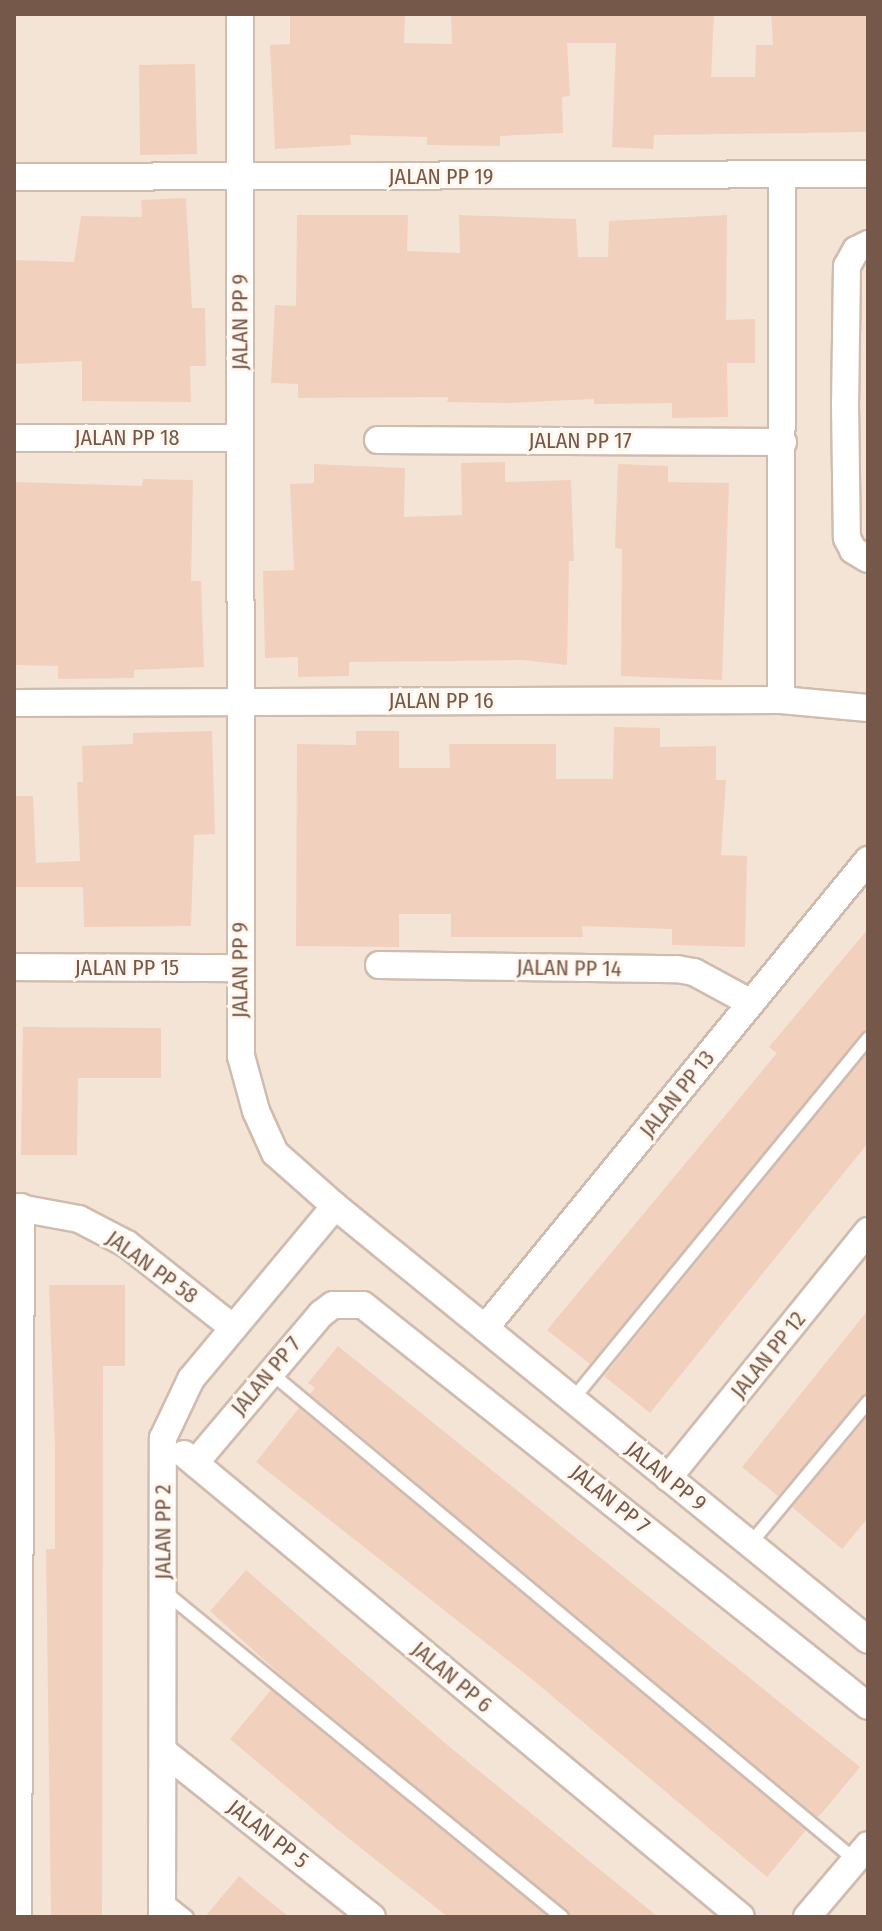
<!DOCTYPE html>
<style>
body{margin:0}
#map{position:relative;width:882px;height:1931px;overflow:hidden;background:#fcf3e7;font-family:"Fira Sans Condensed",sans-serif}
div>[style]{position:absolute}
.residential>*{inset:0;background:#f4e4d5}
.building>*{inset:0;background:#f2d0be}
.roads{filter:drop-shadow(2px 0 #d0bcaf) drop-shadow(-2px 0 #d0bcaf) drop-shadow(0 2px #d0bcaf) drop-shadow(0 -2px #d0bcaf)}
.lane>*{height:12px;margin:-6px;padding:0 6px;transform-origin:6px;border-radius:6px;background:#fff}
.street>*{height:26px;margin:-13px;padding:0 13px;transform-origin:13px;border-radius:13px;background:#fff}
span{translate:-50% -50%;white-space:nowrap;text-align:center;line-height:1.15;-webkit-text-stroke:6px #fff7ed;paint-order:stroke}
.street-label{font-size:22px;color:#76584b}
.frame{position:absolute;inset:0;border:16px solid #76584b;pointer-events:none}
</style>
<div id="map">
<div class="residential">
<div style="clip-path:polygon(14px 14px,868px 14px,868px 1917px,14px 1917px)"></div>
</div>
<div class="building">
<div style="clip-path:polygon(290px 14px,405px 14px,404px 43px,452px 44px,451px 14px,714px 14px,711px 77px,755px 77px,756px 45px,773px 45px,771px 14px,868px 14px,868px 132px,654px 135px,653px 149px,612px 147px,616px 43px,567px 43px,570px 96px,562px 97px,563px 133px,500px 136px,500px 146px,427px 145px,427px 137px,350px 135px,351px 145px,275px 149px,270px 45px,290px 44px)"></div>
<div style="clip-path:polygon(195px 64px,197px 154px,140px 155px,139px 65px)"></div>
<div style="clip-path:polygon(186px 198px,192px 308px,205px 308px,206px 366px,190px 366px,191px 402px,82px 401px,82px 361px,14px 364px,14px 260px,74px 262px,81px 216px,142px 217px,141px 200px)"></div>
<div style="clip-path:polygon(297px 215px,408px 215px,407px 251px,460px 253px,459px 215px,576px 219px,578px 257px,608px 257px,609px 221px,727px 215px,726px 320px,755px 319px,755px 363px,727px 363px,728px 417px,672px 418px,672px 403px,594px 404px,594px 399px,507px 403px,447px 402px,448px 397px,298px 398px,298px 384px,271px 383px,275px 305px,296px 306px)"></div>
<div style="clip-path:polygon(505px 462px,505px 482px,571px 480px,574px 561px,569px 561px,567px 665px,523px 660px,349px 662px,349px 676px,298px 677px,298px 657px,265px 658px,263px 571px,294px 570px,290px 484px,314px 483px,314px 464px,405px 468px,404px 517px,462px 515px,461px 463px)"></div>
<div style="clip-path:polygon(618px 464px,668px 466px,668px 482px,729px 483px,722px 680px,621px 676px,622px 549px,615px 548px)"></div>
<div style="clip-path:polygon(143px 479px,193px 480px,191px 581px,201px 581px,204px 667px,134px 670px,134px 678px,58px 679px,58px 666px,14px 665px,14px 482px,142px 486px)"></div>
<div style="clip-path:polygon(614px 727px,660px 728px,660px 747px,716px 746px,716px 780px,726px 780px,721px 855px,747px 856px,745px 947px,672px 945px,672px 929px,582px 926px,583px 937px,451px 937px,451px 914px,399px 914px,399px 947px,296px 946px,297px 744px,356px 745px,356px 731px,399px 731px,399px 768px,450px 768px,449px 744px,556px 744px,556px 779px,613px 779px)"></div>
<div style="clip-path:polygon(212px 731px,215px 834px,194px 835px,191px 926px,84px 927px,83px 887px,14px 887px,14px 796px,33px 796px,36px 863px,80px 861px,77px 782px,83px 782px,82px 746px,133px 744px,133px 733px)"></div>
<div style="clip-path:polygon(868px 929px,868px 1029px,590px 1364px,547px 1330px,777px 1053px,769px 1047px)"></div>
<div style="clip-path:polygon(23px 1027px,161px 1028px,161px 1078px,78px 1078px,77px 1155px,21px 1155px)"></div>
<div style="clip-path:polygon(868px 1052px,868px 1143px,650px 1413px,604px 1376px)"></div>
<div style="clip-path:polygon(49px 1285px,125px 1285px,125px 1366px,103px 1366px,102px 1917px,51px 1917px,46px 1549px,55px 1549px,55px 1446px)"></div>
<div style="clip-path:polygon(868px 1310px,868px 1393px,778px 1496px,742px 1467px)"></div>
<div style="clip-path:polygon(338px 1346px,860px 1767px,822px 1813px,817px 1817px,310px 1394px,315px 1388px,308px 1383px)"></div>
<div style="clip-path:polygon(299px 1408px,806px 1830px,767px 1877px,533px 1680px,256px 1462px)"></div>
<div style="clip-path:polygon(868px 1416px,868px 1518px,842px 1549px,792px 1507px)"></div>
<div style="clip-path:polygon(246px 1570px,445px 1743px,658px 1917px,571px 1917px,282px 1676px,210px 1611px)"></div>
<div style="clip-path:polygon(271px 1690px,548px 1917px,448px 1917px,338px 1830px,230px 1739px)"></div>
<div style="clip-path:polygon(239px 1876px,258px 1892px,289px 1917px,205px 1917px)"></div>
</div>
<div class="roads">
<div class="lane">
<div style="left:271px;top:1373px;width:760px;rotate:39.82deg"></div>
<div style="left:573px;top:1399px;width:466px;rotate:-50.7deg"></div>
<div style="left:750px;top:1544px;width:185px;rotate:-50.3deg"></div>
<div style="left:165px;top:1592px;width:513px;rotate:39.31deg"></div>
<div style="left:164px;top:1899px;width:29px;rotate:38deg"></div>
</div>
<div class="street">
<div style="left:240px;top:14px;width:1042px;rotate:89.95deg"></div>
<div style="left:241px;top:1056px;width:57px;rotate:74.7deg"></div>
<div style="left:256px;top:1111px;width:46px;rotate:65.7deg"></div>
<div style="left:275px;top:1153px;width:80px;rotate:41.5deg"></div>
<div style="left:335px;top:1206px;width:687px;rotate:39.15deg"></div>
<div style="left:14px;top:177px;width:854px;rotate:-0.2deg"></div>
<div style="left:868px;top:244px;width:13px;rotate:153deg"></div>
<div style="left:856px;top:250px;width:18px;rotate:119deg"></div>
<div style="left:847px;top:266px;width:137px;rotate:90.8deg"></div>
<div style="left:845px;top:403px;width:135px;rotate:89.2deg"></div>
<div style="left:847px;top:538px;width:13px;rotate:63deg"></div>
<div style="left:853px;top:550px;width:17px;rotate:31deg"></div>
<div style="left:14px;top:438px;width:226px"></div>
<div style="left:378px;top:440px;width:405px;rotate:0.3deg"></div>
<div style="left:781px;top:700px;width:525px;rotate:-89.89deg"></div>
<div style="left:14px;top:703px;width:767px;rotate:-0.22deg"></div>
<div style="left:781px;top:700px;width:87px;rotate:5.3deg"></div>
<div style="left:379px;top:965px;width:298px;rotate:0.8deg"></div>
<div style="left:677px;top:969px;width:17px;rotate:10deg"></div>
<div style="left:694px;top:972px;width:65px;rotate:28.5deg"></div>
<div style="left:14px;top:967px;width:226px;rotate:0.3deg"></div>
<div style="left:14px;top:1207px;width:66px;rotate:10.5deg"></div>
<div style="left:79px;top:1219px;width:54px;rotate:27.5deg"></div>
<div style="left:127px;top:1244px;width:132px;rotate:38.3deg"></div>
<div style="left:485px;top:1328px;width:605px;rotate:-50.7deg"></div>
<div style="left:184px;top:1454px;width:724px;rotate:39.73deg"></div>
<div style="left:195px;top:1463px;width:195px;rotate:-49.8deg"></div>
<div style="left:321px;top:1314px;width:15px;rotate:-37deg"></div>
<div style="left:333px;top:1305px;width:30px"></div>
<div style="left:363px;top:1305px;width:645px;rotate:38.45deg"></div>
<div style="left:668px;top:1478px;width:318px;rotate:-51deg"></div>
<div style="left:163px;top:1751px;width:267px;rotate:38.5deg"></div>
<div style="left:18px;top:1917px;width:710px;rotate:-89.76deg"></div>
<div style="left:162px;top:1917px;width:479px;rotate:-89.9deg"></div>
<div style="left:163px;top:1438px;width:65px;rotate:-64.6deg"></div>
<div style="left:191px;top:1379px;width:225px;rotate:-50.2deg"></div>
<div style="left:807px;top:1917px;width:94px;rotate:-49.7deg"></div>
</div>
</div>
<div class="street-label">
<span style="left:441px;top:177px">JALAN PP 19</span>
<span style="left:240px;top:322px;rotate:-90deg">JALAN PP 9</span>
<span style="left:127px;top:438px">JALAN PP 18</span>
<span style="left:580px;top:441px">JALAN PP 17</span>
<span style="left:441px;top:701px">JALAN PP 16</span>
<span style="left:127px;top:968px">JALAN PP 15</span>
<span style="left:569px;top:968px;rotate:1deg">JALAN PP 14</span>
<span style="left:240px;top:970px;rotate:-90deg">JALAN PP 9</span>
<span style="left:677px;top:1094px;rotate:-51deg">JALAN PP 13</span>
<span style="left:152px;top:1267px;rotate:36deg">JALAN PP 58</span>
<span style="left:768px;top:1355px;rotate:-51deg">JALAN PP 12</span>
<span style="left:266px;top:1376px;rotate:-50deg">JALAN PP 7</span>
<span style="left:666px;top:1476px;rotate:39deg">JALAN PP 9</span>
<span style="left:610px;top:1499px;rotate:39deg">JALAN PP 7</span>
<span style="left:163px;top:1532px;rotate:-90deg">JALAN PP 2</span>
<span style="left:452px;top:1677px;rotate:40deg">JALAN PP 6</span>
<span style="left:268px;top:1834px;rotate:38deg">JALAN PP 5</span>
</div>
<div class="frame"></div>
</div>
